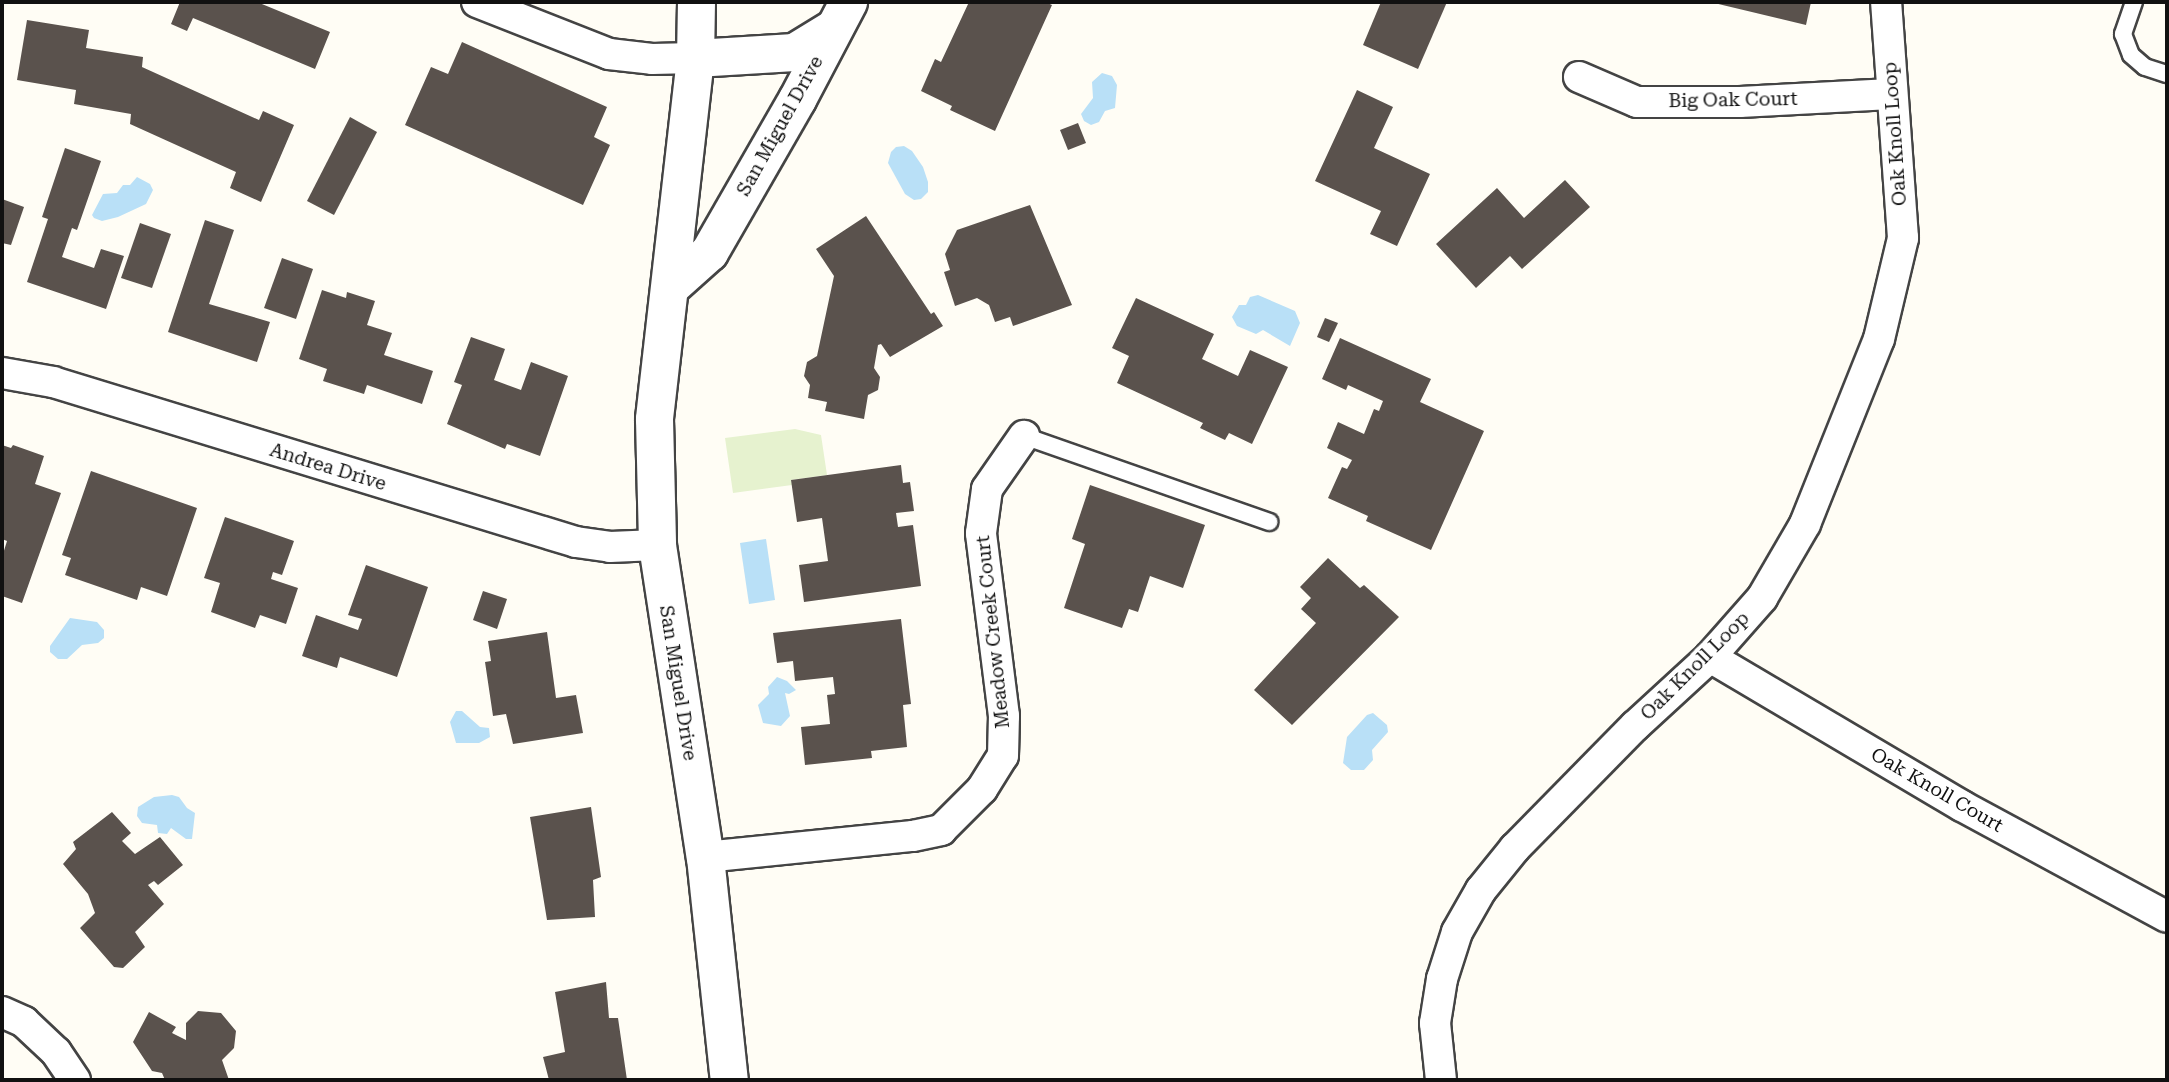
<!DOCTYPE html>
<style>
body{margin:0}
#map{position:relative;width:2169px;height:1082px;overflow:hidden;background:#fffdf5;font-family:"Roboto Serif",serif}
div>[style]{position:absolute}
.pitch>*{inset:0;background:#e6f2cf}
.water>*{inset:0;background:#b9e0f7}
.building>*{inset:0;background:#5a524d}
.roads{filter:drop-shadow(2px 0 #444) drop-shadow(-2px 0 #444) drop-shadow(0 2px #444) drop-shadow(0 -2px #444)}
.service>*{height:16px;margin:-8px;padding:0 8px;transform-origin:8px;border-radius:8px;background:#fff}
.minor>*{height:30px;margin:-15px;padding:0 15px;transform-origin:15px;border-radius:15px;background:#fff}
.tertiary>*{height:37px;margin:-18.5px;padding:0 18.5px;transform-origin:18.5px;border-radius:18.5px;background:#fff}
span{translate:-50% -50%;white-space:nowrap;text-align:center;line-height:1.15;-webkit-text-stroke:7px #fff;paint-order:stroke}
.street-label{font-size:19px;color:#111}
.frame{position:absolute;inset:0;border:4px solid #111;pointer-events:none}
</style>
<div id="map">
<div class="pitch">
<div style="clip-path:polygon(795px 429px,821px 435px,827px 475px,791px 480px,792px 485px,733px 493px,725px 438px)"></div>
</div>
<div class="water">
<div style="clip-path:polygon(1102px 73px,1112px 76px,1117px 85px,1115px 108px,1105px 111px,1099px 122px,1091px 125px,1084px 121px,1081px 114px,1093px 98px,1092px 82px)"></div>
<div style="clip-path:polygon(904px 146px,912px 151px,923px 167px,928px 182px,928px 192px,921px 199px,914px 200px,905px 194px,888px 163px,891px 152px,896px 147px)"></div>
<div style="clip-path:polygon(137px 177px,150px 184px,153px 190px,146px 204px,118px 217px,102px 221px,94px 218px,92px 215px,103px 194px,117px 193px,123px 185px,130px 185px)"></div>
<div style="clip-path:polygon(1258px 295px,1295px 311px,1300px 323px,1290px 346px,1263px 330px,1256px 334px,1237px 326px,1232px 317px,1239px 305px,1246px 305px,1250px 297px)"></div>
<div style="clip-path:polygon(766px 539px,775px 600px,749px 604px,740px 543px)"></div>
<div style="clip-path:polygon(70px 618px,97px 622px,104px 630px,104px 638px,98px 643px,82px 645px,67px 659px,58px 659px,50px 652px,50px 646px)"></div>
<div style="clip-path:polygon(777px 677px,787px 681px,796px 690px,789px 694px,785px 693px,790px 716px,781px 726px,763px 723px,758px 705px,769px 694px,768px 687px)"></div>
<div style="clip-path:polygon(456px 711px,462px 711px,480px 727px,489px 728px,490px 737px,479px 743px,456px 743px,450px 722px)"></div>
<div style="clip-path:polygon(1373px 713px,1387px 725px,1388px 732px,1372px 750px,1373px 760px,1364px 770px,1351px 770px,1343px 763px,1347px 737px,1367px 715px)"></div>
<div style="clip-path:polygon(172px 795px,179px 797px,187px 808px,195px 813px,192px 839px,186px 839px,171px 828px,167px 834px,158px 833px,157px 825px,142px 823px,137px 816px,138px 807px,154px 797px)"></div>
</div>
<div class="building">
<div style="clip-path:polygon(180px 2px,257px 2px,330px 32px,315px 69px,193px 18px,187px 31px,171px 24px)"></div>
<div style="clip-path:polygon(969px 2px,1045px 2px,1052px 5px,995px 131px,950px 110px,952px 106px,921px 91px,935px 59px,941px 62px)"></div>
<div style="clip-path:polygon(1381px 2px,1447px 2px,1418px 69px,1363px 45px)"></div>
<div style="clip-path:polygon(1710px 2px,1811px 2px,1806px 25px)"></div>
<div style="clip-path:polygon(27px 20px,89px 30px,86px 48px,143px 57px,142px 67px,259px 120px,263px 111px,294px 125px,261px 202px,230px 188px,236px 172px,130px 124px,131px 114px,74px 104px,76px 90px,17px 80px)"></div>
<div style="clip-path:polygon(462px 42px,607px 107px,594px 137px,610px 145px,583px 205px,405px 125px,431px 67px,448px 74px)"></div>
<div style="clip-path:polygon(1357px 90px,1393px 107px,1374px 148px,1430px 174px,1397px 246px,1370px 234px,1381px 211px,1315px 181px)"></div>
<div style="clip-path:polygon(350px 117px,377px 132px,334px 215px,307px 201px)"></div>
<div style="clip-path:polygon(1078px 123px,1086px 143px,1068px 150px,1060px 130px)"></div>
<div style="clip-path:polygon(65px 148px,101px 161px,77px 230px,72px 228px,62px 257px,94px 268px,101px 249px,124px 256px,106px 309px,27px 282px,48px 219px,42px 217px)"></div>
<div style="clip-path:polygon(1565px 180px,1590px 207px,1522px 269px,1510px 256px,1476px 288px,1436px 244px,1497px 188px,1524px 218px)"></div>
<div style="clip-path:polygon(2px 199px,24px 207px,11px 245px,2px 243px)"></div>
<div style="clip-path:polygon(1030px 205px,1072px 305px,1013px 326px,1010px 317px,995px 322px,989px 305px,977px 298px,955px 306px,944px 272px,950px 270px,945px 254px,957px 230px)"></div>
<div style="clip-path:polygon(866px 216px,931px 314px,934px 312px,943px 326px,890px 357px,881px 344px,878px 345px,874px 368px,880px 377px,878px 390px,868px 395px,864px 419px,825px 411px,827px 402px,808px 398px,810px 385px,804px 376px,807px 362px,817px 356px,834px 276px,816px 249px)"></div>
<div style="clip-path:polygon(205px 220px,234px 230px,209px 304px,270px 322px,257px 362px,168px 332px)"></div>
<div style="clip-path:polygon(140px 223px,171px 234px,152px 288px,121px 278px)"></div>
<div style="clip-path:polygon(282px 258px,313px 269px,296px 319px,264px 308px)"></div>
<div style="clip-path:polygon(322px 290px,346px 298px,347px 292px,375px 301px,367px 325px,392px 333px,384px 355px,433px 371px,422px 404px,367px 385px,364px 394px,323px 381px,327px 369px,299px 359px)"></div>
<div style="clip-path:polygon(1136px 298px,1214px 334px,1202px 359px,1238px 376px,1250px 350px,1288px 367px,1252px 444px,1229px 433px,1225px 440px,1200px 428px,1203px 423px,1117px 383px,1129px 356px,1112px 348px)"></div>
<div style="clip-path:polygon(1325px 318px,1338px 323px,1329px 342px,1317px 337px)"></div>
<div style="clip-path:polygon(471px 337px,505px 349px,494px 380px,521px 390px,531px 362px,568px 376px,540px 456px,507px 444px,505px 449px,447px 424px,462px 385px,454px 382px)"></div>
<div style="clip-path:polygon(1340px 338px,1431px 379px,1420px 402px,1484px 431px,1431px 550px,1366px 521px,1368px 516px,1328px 498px,1342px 467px,1347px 469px,1352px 460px,1327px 448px,1338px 422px,1364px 434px,1374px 409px,1379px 411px,1383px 401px,1348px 385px,1346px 390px,1322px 379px)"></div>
<div style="clip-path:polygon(2px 445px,11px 448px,13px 445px,44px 456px,35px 484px,61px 493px,22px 603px,2px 596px,2px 557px,7px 541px,2px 539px)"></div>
<div style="clip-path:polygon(901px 465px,903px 483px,910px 482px,914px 511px,896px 513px,898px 527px,913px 525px,921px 586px,804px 602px,799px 565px,828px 561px,822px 518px,797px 522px,791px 480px)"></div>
<div style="clip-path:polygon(91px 471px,197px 508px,167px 596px,141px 587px,137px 600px,65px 575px,71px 558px,62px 555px)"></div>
<div style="clip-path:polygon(1090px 485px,1205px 525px,1183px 588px,1150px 576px,1138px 612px,1129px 609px,1122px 628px,1064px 608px,1085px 544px,1072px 539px)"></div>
<div style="clip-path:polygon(225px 517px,294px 541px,282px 575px,273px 572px,271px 579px,298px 588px,286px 624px,260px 615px,255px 628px,211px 612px,220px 583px,204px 578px)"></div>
<div style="clip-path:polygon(1328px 558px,1360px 588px,1364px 585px,1399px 617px,1292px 725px,1254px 690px,1316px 623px,1301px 609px,1311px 598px,1300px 587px)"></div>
<div style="clip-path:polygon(366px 565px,428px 587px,397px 677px,340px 657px,337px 668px,302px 656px,316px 615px,358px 630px,362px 619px,348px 615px)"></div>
<div style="clip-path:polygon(483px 591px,507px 599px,497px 629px,473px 620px)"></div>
<div style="clip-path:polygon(901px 619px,911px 704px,903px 705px,907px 747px,871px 751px,872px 758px,805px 765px,801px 727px,830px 724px,827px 695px,835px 694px,833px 677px,795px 681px,793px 661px,777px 663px,773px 633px)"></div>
<div style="clip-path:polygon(547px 632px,556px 698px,576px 695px,583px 733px,513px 744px,506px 714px,493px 716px,485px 662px,491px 661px,488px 641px)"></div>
<div style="clip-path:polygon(591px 807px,601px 877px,593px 880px,595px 917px,547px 920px,530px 817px)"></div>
<div style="clip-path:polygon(112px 812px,131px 833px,122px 841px,135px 854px,160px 837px,183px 865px,158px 885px,154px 881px,148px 885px,164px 904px,135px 932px,145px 947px,123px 968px,114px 967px,80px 928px,95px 913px,88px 894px,63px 864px,76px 849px,73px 842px)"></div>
<div style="clip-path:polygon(606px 982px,609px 1018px,618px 1018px,627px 1080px,549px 1080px,543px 1057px,565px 1052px,555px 992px)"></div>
<div style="clip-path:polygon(198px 1011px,221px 1013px,236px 1031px,234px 1048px,222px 1060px,229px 1080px,165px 1080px,162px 1073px,152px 1071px,133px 1042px,149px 1012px,176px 1027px,172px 1033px,186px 1040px,186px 1023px)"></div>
</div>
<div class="roads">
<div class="service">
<div style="left:2134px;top:2px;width:34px;rotate:109deg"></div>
<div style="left:2123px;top:34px;width:22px;rotate:69deg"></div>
<div style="left:2131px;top:55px;width:18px;rotate:41deg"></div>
<div style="left:2145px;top:67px;width:23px;rotate:18deg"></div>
<div style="left:1024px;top:436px;width:260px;rotate:19.3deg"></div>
</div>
<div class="minor">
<div style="left:477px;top:2px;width:142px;rotate:21.5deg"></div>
<div style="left:609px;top:54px;width:43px;rotate:6.6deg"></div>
<div style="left:652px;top:59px;width:43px;rotate:-1.3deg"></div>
<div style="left:1579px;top:77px;width:63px;rotate:23.3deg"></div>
<div style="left:1637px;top:102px;width:103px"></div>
<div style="left:1740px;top:102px;width:151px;rotate:-3deg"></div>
<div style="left:2px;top:373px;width:52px;rotate:10deg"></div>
<div style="left:53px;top:382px;width:547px;rotate:17.01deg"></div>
<div style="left:576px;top:542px;width:34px;rotate:8deg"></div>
<div style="left:610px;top:547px;width:47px;rotate:-2.4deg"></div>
<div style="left:1710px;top:657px;width:293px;rotate:30.6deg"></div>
<div style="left:1962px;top:806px;width:233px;rotate:28.4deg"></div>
<div style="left:705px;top:857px;width:209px;rotate:-5.8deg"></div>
<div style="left:913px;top:836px;width:29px;rotate:-12deg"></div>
<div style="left:941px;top:830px;width:58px;rotate:-45deg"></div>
<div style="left:982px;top:789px;width:39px;rotate:-58deg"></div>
<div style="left:1003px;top:756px;width:40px;rotate:-88.6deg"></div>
<div style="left:1004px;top:716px;width:184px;rotate:-97.2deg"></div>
<div style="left:981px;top:533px;width:44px;rotate:-82.2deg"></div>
<div style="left:987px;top:489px;width:65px;rotate:-55.1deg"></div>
<div style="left:2px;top:1012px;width:24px;rotate:24deg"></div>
<div style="left:24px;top:1022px;width:44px;rotate:43.2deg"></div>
<div style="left:56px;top:1052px;width:34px;rotate:56deg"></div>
<div style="left:1441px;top:1080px;width:57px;rotate:-96deg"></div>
<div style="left:1435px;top:1023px;width:45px;rotate:-81deg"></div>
<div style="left:1442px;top:979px;width:49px;rotate:-72.3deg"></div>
<div style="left:1457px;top:932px;width:48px;rotate:-60.3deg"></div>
<div style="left:1481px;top:890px;width:54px;rotate:-51deg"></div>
<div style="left:1515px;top:848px;width:171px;rotate:-45.5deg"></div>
<div style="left:1635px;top:726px;width:102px;rotate:-42.6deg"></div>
<div style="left:1710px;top:657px;width:79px;rotate:-48.6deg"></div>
<div style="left:1762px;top:598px;width:86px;rotate:-59.8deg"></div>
<div style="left:1805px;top:524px;width:199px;rotate:-68.2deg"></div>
<div style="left:1879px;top:339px;width:104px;rotate:-76.6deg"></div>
<div style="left:1903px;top:238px;width:237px;rotate:-94.1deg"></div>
</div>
<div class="tertiary">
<div style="left:696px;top:2px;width:56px;rotate:91deg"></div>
<div style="left:695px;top:58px;width:363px;rotate:96.5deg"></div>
<div style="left:654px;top:419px;width:126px;rotate:88.6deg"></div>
<div style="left:657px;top:545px;width:316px;rotate:81.3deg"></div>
<div style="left:705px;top:857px;width:224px;rotate:83.9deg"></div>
<div style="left:695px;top:58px;width:99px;rotate:-3.5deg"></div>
<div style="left:794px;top:52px;width:46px;rotate:-31.6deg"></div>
<div style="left:671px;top:286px;width:51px;rotate:-41.8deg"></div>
<div style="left:709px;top:252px;width:177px;rotate:-60.1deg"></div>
<div style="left:797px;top:99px;width:110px;rotate:-62.3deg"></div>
</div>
</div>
<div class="street-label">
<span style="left:1733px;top:100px;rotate:-1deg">Big Oak Court</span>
<span style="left:780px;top:126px;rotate:-61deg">San Miguel Drive</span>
<span style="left:1895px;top:134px;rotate:-94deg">Oak Knoll Loop</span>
<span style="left:328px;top:467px;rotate:17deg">Andrea Drive</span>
<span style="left:993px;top:632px;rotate:-96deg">Meadow Creek Court</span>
<span style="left:1695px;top:666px;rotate:-45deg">Oak Knoll Loop</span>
<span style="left:678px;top:683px;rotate:81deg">San Miguel Drive</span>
<span style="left:1937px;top:790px;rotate:30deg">Oak Knoll Court</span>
</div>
<div class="frame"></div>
</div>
